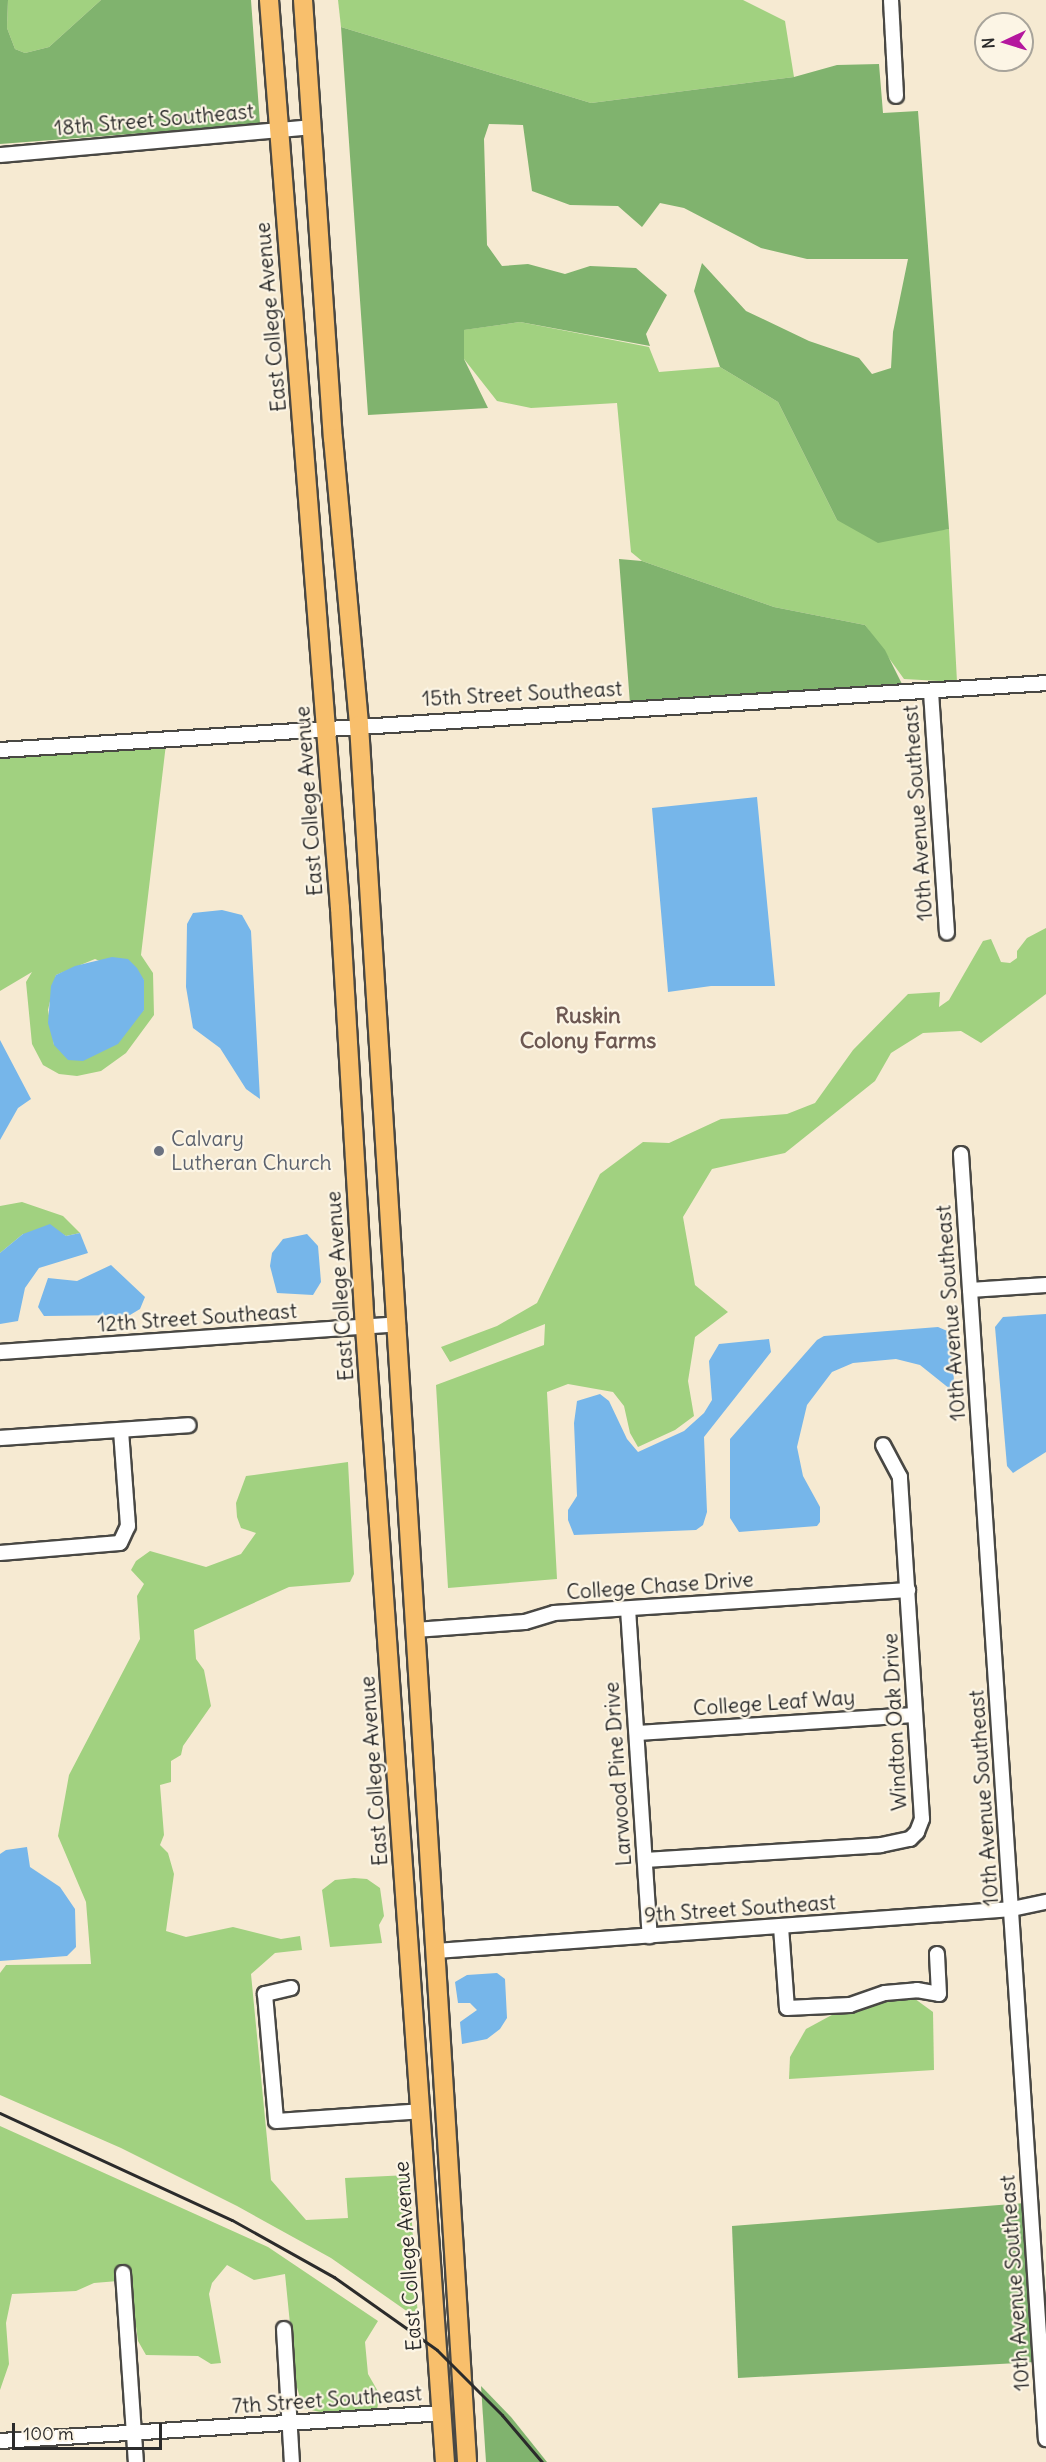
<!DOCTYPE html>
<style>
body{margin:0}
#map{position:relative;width:1046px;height:2462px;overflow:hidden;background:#f6ead2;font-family:Delius,sans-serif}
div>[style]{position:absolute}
.green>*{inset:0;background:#a1d180}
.forest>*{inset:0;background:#80b36e}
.water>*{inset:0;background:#76b6ea}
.roads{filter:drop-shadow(2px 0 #494844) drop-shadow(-2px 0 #494844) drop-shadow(0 2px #494844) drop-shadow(0 -2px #494844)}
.minor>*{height:14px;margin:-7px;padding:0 7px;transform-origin:7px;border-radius:7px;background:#fff}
.major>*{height:18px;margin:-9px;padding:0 9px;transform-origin:9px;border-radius:9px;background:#f8bf6c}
.rail>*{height:3px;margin:-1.5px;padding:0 1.5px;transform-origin:1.5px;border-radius:1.5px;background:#2b2b2b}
.dots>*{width:16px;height:16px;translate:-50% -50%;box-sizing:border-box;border:3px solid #fcf5e5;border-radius:50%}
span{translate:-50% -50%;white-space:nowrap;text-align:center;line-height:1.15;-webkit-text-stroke:4.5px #fcf5e5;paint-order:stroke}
.street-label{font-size:21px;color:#2b2b2b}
.worship-label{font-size:21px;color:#5b616d}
.left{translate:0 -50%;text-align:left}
.neighbourhood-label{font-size:22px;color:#6d5852;font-weight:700}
.north{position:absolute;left:974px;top:12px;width:60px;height:60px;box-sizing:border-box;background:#fcf5e5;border:2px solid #a8a49b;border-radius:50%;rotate:266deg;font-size:16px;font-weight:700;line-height:24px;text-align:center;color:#2b2b2b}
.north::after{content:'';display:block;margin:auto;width:21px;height:27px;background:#b5179e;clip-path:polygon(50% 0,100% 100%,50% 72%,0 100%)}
.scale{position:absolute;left:12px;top:2423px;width:150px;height:27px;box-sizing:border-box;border:3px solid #2b2b2b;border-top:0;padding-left:8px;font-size:18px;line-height:21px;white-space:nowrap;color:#2b2b2b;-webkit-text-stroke:4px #fcf5e5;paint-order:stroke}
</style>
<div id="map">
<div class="green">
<div style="clip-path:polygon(8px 0,101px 0,49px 47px,25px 53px,15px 49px,7px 28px)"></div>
<div style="clip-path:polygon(338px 0,743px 0,785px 21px,794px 77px,591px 103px,341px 27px)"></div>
<div style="clip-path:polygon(520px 322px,649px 347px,659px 372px,720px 367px,778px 402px,837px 520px,917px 533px,949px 529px,957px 682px,904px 679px,865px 625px,774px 607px,642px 561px,631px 552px,617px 403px,531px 408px,497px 401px,464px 359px,463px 330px)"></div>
<div style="clip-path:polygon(evenodd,166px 744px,141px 955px,153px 973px,154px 1015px,126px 1053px,101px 1071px,77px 1076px,59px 1074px,43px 1065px,32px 1044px,26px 982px,32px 972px,0 991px,0 756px,166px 744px,95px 959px,144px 980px,144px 1010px,54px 1045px,48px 1010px,56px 975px,95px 959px)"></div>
<div style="clip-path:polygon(1046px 928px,1046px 994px,981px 1043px,961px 1031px,923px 1033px,891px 1053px,875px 1081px,785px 1153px,712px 1169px,683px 1217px,695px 1285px,728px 1312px,695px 1337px,688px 1381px,694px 1416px,675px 1430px,638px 1447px,630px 1433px,624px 1406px,613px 1392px,568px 1384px,547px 1392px,557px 1579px,448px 1588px,436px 1385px,544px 1345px,545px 1324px,450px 1362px,441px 1347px,497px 1326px,537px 1303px,600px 1174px,643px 1142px,669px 1143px,721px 1119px,787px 1114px,815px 1103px,853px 1050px,908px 994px,940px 992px,939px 1007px,949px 1000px,983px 941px,991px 939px,1001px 962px,1010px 963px,1017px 958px,1017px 951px,1027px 938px)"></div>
<div style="clip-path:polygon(22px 1202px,63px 1216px,80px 1233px,66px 1236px,59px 1232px,23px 1234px,0 1253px,0 1206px)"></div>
<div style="clip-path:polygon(348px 1462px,354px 1574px,350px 1582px,289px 1587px,194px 1630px,196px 1659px,204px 1670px,211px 1706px,183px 1746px,181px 1755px,171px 1761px,171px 1782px,160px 1785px,164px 1835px,160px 1845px,168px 1853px,174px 1874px,166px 1931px,186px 1937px,233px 1927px,281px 1939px,300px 1936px,302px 1950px,275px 1953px,251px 1974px,271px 2180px,306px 2220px,348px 2218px,345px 2178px,409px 2175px,418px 2319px,331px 2258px,237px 2206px,121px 2148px,0 2095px,0 1973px,6px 1965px,91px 1964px,86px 1902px,58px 1836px,69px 1775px,140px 1639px,137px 1596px,144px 1584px,131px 1570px,136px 1561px,150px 1551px,206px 1567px,241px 1554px,256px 1533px,241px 1528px,237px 1517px,236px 1503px,246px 1476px)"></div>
<div style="clip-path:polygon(354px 1878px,367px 1879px,380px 1888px,384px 1916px,379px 1925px,382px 1943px,330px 1947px,322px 1890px,335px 1880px)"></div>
<div style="clip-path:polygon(911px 1996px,933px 2012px,934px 2070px,789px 2079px,790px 2057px,806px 2029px,841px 2010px)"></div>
<div style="clip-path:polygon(0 2126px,268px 2247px,378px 2321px,365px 2342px,368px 2374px,380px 2395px,377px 2409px,320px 2412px,303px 2408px,296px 2384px,285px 2274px,254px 2280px,227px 2265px,212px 2283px,209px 2294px,221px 2363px,211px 2364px,198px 2356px,146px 2355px,138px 2341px,128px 2268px,117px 2268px,118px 2281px,94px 2283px,76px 2291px,12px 2294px,6px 2323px,9px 2364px,0 2390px)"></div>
</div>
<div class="forest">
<div style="clip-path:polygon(0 0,8px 0,7px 28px,15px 49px,25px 53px,49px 47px,101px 0,251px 0,260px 124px,0 144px)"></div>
<div style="clip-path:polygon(341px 27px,591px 103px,794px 77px,837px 65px,879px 64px,883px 113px,918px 111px,949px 529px,878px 543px,837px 520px,778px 402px,720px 367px,694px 291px,702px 263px,746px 311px,809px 341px,859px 358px,872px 374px,891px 368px,893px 332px,908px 259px,807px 259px,761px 248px,684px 208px,660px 203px,642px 227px,618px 206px,570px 205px,532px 191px,523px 125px,489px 124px,484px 139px,487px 245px,502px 266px,528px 264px,565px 274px,590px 266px,636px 268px,667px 295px,646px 334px,650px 346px,520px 322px,464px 330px,464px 359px,488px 408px,368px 415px)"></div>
<div style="clip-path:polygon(619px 559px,642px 561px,774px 607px,865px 625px,885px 650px,902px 684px,630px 704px)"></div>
<div style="clip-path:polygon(1025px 2203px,1035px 2362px,738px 2378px,732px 2226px)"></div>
<div style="clip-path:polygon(481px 2386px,511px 2417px,547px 2462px,486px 2462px)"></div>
</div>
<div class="water">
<div style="clip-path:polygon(757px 797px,775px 986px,711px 986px,668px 992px,652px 808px)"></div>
<div style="clip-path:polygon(222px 910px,242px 915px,251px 931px,260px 1099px,246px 1089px,220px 1048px,193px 1028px,186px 987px,187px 924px,193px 913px)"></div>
<div style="clip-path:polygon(112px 957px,128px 959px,137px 968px,144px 980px,144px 1010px,118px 1044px,83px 1061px,68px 1060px,54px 1045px,48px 1023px,51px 986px,56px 975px,75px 966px)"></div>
<div style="clip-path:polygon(0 1040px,31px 1099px,18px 1108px,0 1140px)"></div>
<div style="clip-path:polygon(50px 1224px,66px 1236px,80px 1233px,88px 1253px,39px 1268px,25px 1288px,18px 1321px,0 1324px,0 1253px,23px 1234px)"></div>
<div style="clip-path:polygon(307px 1234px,318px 1246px,321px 1282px,313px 1295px,277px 1293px,270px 1266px,272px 1253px,283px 1239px)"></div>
<div style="clip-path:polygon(111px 1265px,145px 1297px,140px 1309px,130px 1315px,44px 1316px,38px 1307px,48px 1278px,77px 1281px)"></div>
<div style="clip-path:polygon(1046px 1314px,1046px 1452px,1013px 1473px,1007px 1466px,995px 1327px,1003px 1317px)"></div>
<div style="clip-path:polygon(938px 1327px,952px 1333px,954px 1384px,950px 1389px,920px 1365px,896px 1359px,853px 1363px,832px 1372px,807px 1405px,797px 1447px,803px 1476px,820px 1507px,820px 1522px,817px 1526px,739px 1532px,730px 1518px,730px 1439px,817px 1340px,824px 1336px)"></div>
<div style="clip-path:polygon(769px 1339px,771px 1352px,704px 1437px,707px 1512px,703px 1525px,696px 1530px,574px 1535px,568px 1520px,568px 1510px,577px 1496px,574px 1423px,577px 1401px,600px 1394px,609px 1401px,627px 1439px,638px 1452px,684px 1431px,704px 1413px,712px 1400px,709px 1361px,719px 1344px)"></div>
<div style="clip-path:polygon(27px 1847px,30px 1867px,60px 1887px,75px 1909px,76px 1947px,67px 1956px,0 1961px,0 1854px,6px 1850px)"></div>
<div style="clip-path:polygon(497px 1973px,505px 1979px,507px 2018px,500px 2029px,487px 2039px,462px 2044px,460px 2022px,477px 2010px,470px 2003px,458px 2003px,455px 1982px,467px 1975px)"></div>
</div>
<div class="roads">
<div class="minor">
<div style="left:891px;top:0;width:96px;rotate:87deg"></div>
<div style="left:0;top:155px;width:313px;rotate:-5.1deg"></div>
<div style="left:931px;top:692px;width:241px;rotate:86.2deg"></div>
<div style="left:0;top:750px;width:1048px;rotate:-3.66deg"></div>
<div style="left:961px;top:1154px;width:1288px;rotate:86.22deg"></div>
<div style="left:970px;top:1290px;width:76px;rotate:-3.8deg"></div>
<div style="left:0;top:1352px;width:399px;rotate:-4deg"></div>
<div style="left:0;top:1438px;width:189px;rotate:-3.9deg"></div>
<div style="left:0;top:1553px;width:120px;rotate:-4.8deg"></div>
<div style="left:120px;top:1543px;width:19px;rotate:-65deg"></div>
<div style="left:128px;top:1526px;width:96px;rotate:-94.2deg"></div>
<div style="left:628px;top:1609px;width:328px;rotate:86.2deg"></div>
<div style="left:415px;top:1630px;width:110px;rotate:-4.2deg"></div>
<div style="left:525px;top:1622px;width:30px;rotate:-17deg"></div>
<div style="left:554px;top:1613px;width:355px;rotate:-3.7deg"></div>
<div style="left:637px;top:1733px;width:278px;rotate:-3.7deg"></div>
<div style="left:645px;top:1860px;width:236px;rotate:-3.6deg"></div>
<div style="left:881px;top:1845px;width:30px;rotate:-12deg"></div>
<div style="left:910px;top:1839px;width:10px;rotate:-45deg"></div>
<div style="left:917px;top:1832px;width:14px;rotate:-69deg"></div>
<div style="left:922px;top:1819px;width:343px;rotate:-93.7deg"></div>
<div style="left:900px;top:1477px;width:36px;rotate:-118deg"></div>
<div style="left:781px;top:1927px;width:81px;rotate:85.8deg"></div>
<div style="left:787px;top:2008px;width:63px;rotate:-2.7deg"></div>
<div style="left:850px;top:2005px;width:37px;rotate:-19deg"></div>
<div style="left:885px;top:1993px;width:32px;rotate:-5deg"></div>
<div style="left:917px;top:1990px;width:22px;rotate:10deg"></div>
<div style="left:939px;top:1994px;width:40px;rotate:-92.9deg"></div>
<div style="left:436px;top:1951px;width:578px;rotate:-4.17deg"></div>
<div style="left:1012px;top:1909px;width:35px;rotate:-12deg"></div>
<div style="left:291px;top:1988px;width:27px;rotate:167deg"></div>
<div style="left:265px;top:1994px;width:127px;rotate:85deg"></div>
<div style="left:276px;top:2121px;width:145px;rotate:-3.9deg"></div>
<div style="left:123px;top:2273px;width:189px;rotate:86.1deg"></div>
<div style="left:284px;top:2329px;width:133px;rotate:86.6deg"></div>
<div style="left:0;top:2441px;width:442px;rotate:-3.6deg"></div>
</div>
<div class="major">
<div style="left:269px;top:0;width:911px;rotate:85.53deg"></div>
<div style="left:340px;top:908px;width:420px;rotate:86.6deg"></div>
<div style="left:365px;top:1327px;width:1138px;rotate:85.97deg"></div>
<div style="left:303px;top:0;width:439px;rotate:86.1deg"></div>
<div style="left:333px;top:438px;width:288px;rotate:84.8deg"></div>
<div style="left:359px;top:725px;width:1740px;rotate:86.44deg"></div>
</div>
</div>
<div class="rail">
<div style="left:0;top:2113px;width:255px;rotate:24.8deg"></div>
<div style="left:232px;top:2220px;width:117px;rotate:29.2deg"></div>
<div style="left:334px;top:2277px;width:126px;rotate:35.3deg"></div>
<div style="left:437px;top:2350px;width:92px;rotate:45deg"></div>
<div style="left:502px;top:2415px;width:62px;rotate:49.6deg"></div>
</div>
<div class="dots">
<div style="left:159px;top:1151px;background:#6b7280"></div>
</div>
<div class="street-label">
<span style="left:154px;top:120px;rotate:-5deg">18th Street Southeast</span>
<span style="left:271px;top:317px;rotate:-95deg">East College Avenue</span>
<span style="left:522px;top:694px;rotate:-3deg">15th Street Southeast</span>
<span style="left:309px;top:801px;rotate:-94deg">East College Avenue</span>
<span style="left:918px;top:813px;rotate:-94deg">10th Avenue Southeast</span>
<span style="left:340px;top:1286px;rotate:-94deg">East College Avenue</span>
<span style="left:951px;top:1313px;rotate:-94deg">10th Avenue Southeast</span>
<span style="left:197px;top:1318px;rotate:-4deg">12th Street Southeast</span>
<span style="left:660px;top:1586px;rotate:-4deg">College Chase Drive</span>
<span style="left:774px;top:1703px;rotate:-4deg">College Leaf Way</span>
<span style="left:895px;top:1722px;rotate:-93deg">Windton Oak Drive</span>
<span style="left:374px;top:1771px;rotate:-94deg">East College Avenue</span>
<span style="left:618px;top:1774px;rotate:-94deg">Larwood Pine Drive</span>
<span style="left:984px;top:1798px;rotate:-94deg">10th Avenue Southeast</span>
<span style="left:740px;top:1909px;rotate:-4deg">9th Street Southeast</span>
<span style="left:408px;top:2256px;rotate:-94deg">East College Avenue</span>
<span style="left:1015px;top:2283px;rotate:-94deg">10th Avenue Southeast</span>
<span style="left:327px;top:2400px;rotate:-4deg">7th Street Southeast</span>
</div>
<div class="worship-label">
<span class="left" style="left:171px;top:1151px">Calvary<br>Lutheran Church</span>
</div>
<div class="neighbourhood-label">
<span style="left:588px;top:1028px">Ruskin<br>Colony Farms</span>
</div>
<div class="north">N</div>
<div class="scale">100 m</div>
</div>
